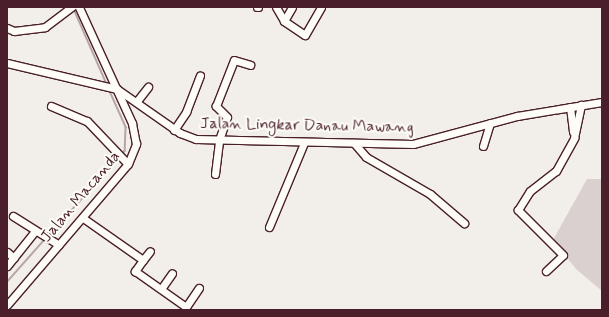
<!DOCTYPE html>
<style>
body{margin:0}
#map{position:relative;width:609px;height:317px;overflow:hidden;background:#f2efeb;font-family:Mynerve,sans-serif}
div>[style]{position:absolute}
.green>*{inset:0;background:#d9d0cf}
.stream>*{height:1.5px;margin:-0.75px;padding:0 0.75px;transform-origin:0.75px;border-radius:0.75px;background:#b7a5a6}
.roads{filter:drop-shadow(1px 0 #4a1f2b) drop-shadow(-1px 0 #4a1f2b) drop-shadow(0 1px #4a1f2b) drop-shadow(0 -1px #4a1f2b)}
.minor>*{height:7px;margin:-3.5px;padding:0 3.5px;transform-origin:3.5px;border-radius:3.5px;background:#fdfcf7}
span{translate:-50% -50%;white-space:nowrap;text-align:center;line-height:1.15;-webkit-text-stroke:4px #fdfcf7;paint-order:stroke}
.street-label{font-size:16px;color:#4a1f2b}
.frame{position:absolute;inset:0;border:8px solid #4a1f2b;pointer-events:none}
</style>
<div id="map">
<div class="green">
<div style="clip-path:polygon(587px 179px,602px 179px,602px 291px,576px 269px,553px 240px)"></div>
</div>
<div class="stream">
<div style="left:74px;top:9px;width:82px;rotate:66.3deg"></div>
<div style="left:109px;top:89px;width:42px;rotate:65.9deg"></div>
<div style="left:126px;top:127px;width:24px;rotate:92deg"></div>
<div style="left:125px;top:151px;width:5px;rotate:127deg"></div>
<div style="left:49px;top:235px;width:104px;rotate:-47.7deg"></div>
<div style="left:7px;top:282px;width:57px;rotate:-48.5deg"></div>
</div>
<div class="roads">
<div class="minor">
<div style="left:257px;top:7px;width:1px"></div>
<div style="left:276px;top:7px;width:16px;rotate:60deg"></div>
<div style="left:284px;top:21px;width:25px;rotate:34deg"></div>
<div style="left:305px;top:35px;width:32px;rotate:-60deg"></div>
<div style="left:284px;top:21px;width:16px;rotate:-60deg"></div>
<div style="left:7px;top:28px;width:8px;rotate:23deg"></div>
<div style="left:14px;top:31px;width:31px;rotate:-7deg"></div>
<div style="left:45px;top:27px;width:34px;rotate:-37deg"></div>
<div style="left:7px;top:63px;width:113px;rotate:13.3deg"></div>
<div style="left:117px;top:89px;width:77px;rotate:34.9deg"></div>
<div style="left:180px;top:133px;width:17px;rotate:21deg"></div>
<div style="left:196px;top:139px;width:217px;rotate:1.3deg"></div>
<div style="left:413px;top:144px;width:108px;rotate:-15.1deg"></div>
<div style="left:517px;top:116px;width:86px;rotate:-9.4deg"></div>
<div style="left:137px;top:101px;width:18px;rotate:-52deg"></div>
<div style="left:51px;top:106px;width:39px;rotate:23deg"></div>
<div style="left:87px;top:121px;width:59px;rotate:46.4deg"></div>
<div style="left:570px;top:107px;width:25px;rotate:83deg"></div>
<div style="left:174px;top:130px;width:22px;rotate:-56deg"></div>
<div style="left:186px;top:112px;width:39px;rotate:-69deg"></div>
<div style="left:354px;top:143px;width:18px;rotate:49deg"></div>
<div style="left:366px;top:157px;width:74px;rotate:30deg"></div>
<div style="left:430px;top:194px;width:45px;rotate:40.5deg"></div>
<div style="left:483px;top:146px;width:24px;rotate:-73deg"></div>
<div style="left:215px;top:174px;width:34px;rotate:-83deg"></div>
<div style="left:219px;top:140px;width:24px;rotate:-71deg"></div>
<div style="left:227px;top:117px;width:16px;rotate:-135deg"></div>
<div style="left:216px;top:106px;width:49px;rotate:-68.6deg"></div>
<div style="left:234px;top:60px;width:17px;rotate:17deg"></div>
<div style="left:13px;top:216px;width:54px;rotate:32.2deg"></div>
<div style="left:83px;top:218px;width:73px;rotate:35deg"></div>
<div style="left:143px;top:260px;width:14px;rotate:126deg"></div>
<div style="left:135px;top:271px;width:62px;rotate:35.2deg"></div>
<div style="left:186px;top:307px;width:23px;rotate:-56deg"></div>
<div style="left:269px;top:227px;width:91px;rotate:-67.4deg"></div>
<div style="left:7px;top:252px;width:9px;rotate:41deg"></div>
<div style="left:143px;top:260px;width:11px;rotate:-52deg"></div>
<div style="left:7px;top:266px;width:45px;rotate:-51.3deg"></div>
<div style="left:546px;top:271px;width:23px;rotate:-43deg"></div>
<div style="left:563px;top:255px;width:64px;rotate:-135deg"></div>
<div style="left:518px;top:210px;width:22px;rotate:-58deg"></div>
<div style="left:530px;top:191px;width:33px;rotate:-38deg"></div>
<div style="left:556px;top:171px;width:38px;rotate:-61deg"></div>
<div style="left:574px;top:138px;width:34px;rotate:-78deg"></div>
<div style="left:161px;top:289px;width:19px;rotate:-55deg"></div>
<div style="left:7px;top:305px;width:186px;rotate:-49.4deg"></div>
<div style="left:128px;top:164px;width:22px;rotate:-68deg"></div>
<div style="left:136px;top:144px;width:21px;rotate:-101deg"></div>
<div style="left:132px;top:123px;width:128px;rotate:-114.6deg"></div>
</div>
</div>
<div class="street-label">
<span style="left:307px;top:126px;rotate:1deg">Jalan Lingkar Danau Mawang</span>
<span style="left:81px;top:197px;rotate:-50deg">Jalan Macanda</span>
</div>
<div class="frame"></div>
</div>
